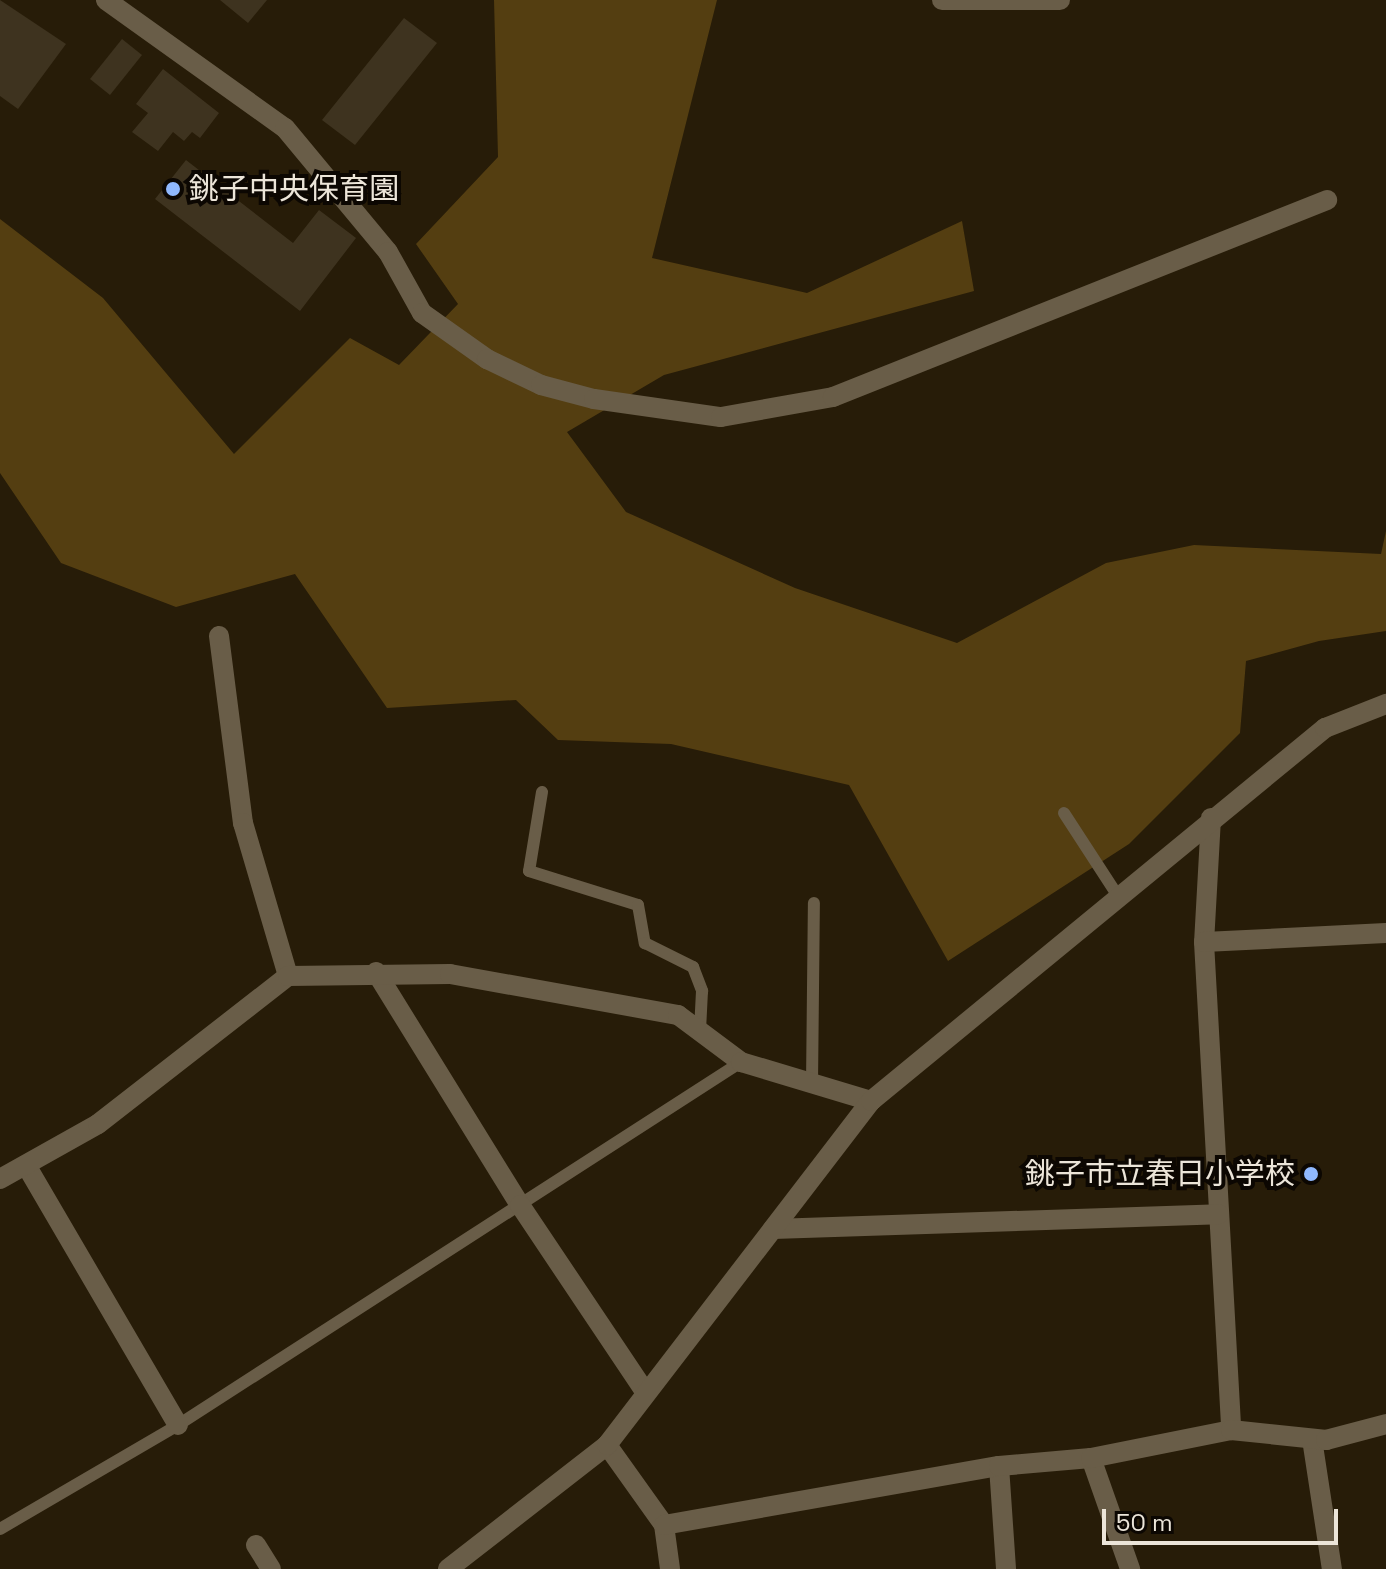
<!DOCTYPE html>
<meta charset="utf-8">
<style>
body{margin:0}
#map{position:relative;width:1386px;height:1569px;overflow:hidden;background:#271c08;font-family:"Space Grotesk","Noto Sans JP",sans-serif}
div>[style]{position:absolute}
.green>*{inset:0;background:#543e11}
.building>*{inset:0;background:#3e331f}
.service>*{height:12px;margin:-6px;padding:0 6px;transform-origin:6px;border-radius:6px;background:#695d48}
.minor>*{height:20px;margin:-10px;padding:0 10px;transform-origin:10px;border-radius:10px;background:#695d48}
.dots>*{width:22px;height:22px;translate:-50% -50%;box-sizing:border-box;border:4px solid #0c0702;border-radius:50%}
span{translate:-50% -50%;white-space:nowrap;text-align:center;line-height:1.15;-webkit-text-stroke:8px #0c0702;paint-order:stroke}
.poi-label{font-size:30px;color:#ece5d9}
.left{translate:0 -50%;text-align:left}
.right{translate:-100% -50%;text-align:right}
.scale{position:absolute;left:1102px;top:1509px;width:236px;height:36px;box-sizing:border-box;border:4px solid #ece5d9;border-top:0;padding-left:10px;font-size:24px;line-height:28px;white-space:nowrap;color:#ece5d9;-webkit-text-stroke:6px #0c0702;paint-order:stroke}
</style>
<div id="map">
<div class="green">
<div style="clip-path:polygon(494px 0,717px 0,652px 258px,807px 293px,962px 221px,974px 291px,664px 375px,567px 432px,626px 512px,795px 588px,957px 643px,1106px 563px,1194px 545px,1381px 554px,1386px 531px,1386px 631px,1319px 641px,1246px 661px,1240px 733px,1129px 844px,948px 961px,849px 785px,671px 744px,558px 740px,516px 700px,387px 708px,295px 574px,176px 607px,61px 563px,0 473px,0 219px,103px 298px,234px 454px,350px 338px,399px 365px,458px 304px,416px 244px,498px 157px)"></div>
</div>
<div class="building">
<div style="clip-path:polygon(0 0,66px 44px,18px 109px,0 96px)"></div>
<div style="clip-path:polygon(220px 0,267px 0,248px 23px)"></div>
<div style="clip-path:polygon(404px 18px,437px 43px,355px 145px,322px 120px)"></div>
<div style="clip-path:polygon(122px 39px,142px 55px,110px 95px,90px 79px)"></div>
<div style="clip-path:polygon(163px 69px,219px 113px,200px 138px,192px 132px,184px 141px,173px 132px,158px 151px,132px 132px,148px 113px,136px 104px)"></div>
<div style="clip-path:polygon(186px 160px,293px 243px,319px 210px,356px 238px,300px 311px,155px 199px)"></div>
</div>
<div class="service">
<div style="left:542px;top:792px;width:80px;rotate:99.3deg"></div>
<div style="left:529px;top:871px;width:114px;rotate:17.3deg"></div>
<div style="left:638px;top:905px;width:39px;rotate:80deg"></div>
<div style="left:645px;top:943px;width:54px;rotate:26.6deg"></div>
<div style="left:693px;top:967px;width:26px;rotate:69deg"></div>
<div style="left:702px;top:991px;width:40px;rotate:92.9deg"></div>
<div style="left:1064px;top:813px;width:99px;rotate:57deg"></div>
<div style="left:812px;top:1084px;width:181px;rotate:-89.4deg"></div>
<div style="left:0;top:1529px;width:206px;rotate:-30.3deg"></div>
<div style="left:178px;top:1425px;width:670px;rotate:-32.81deg"></div>
</div>
<div class="minor">
<div style="left:106px;top:0;width:220px;rotate:35.6deg"></div>
<div style="left:285px;top:128px;width:161px;rotate:50.3deg"></div>
<div style="left:388px;top:252px;width:70px;rotate:60.9deg"></div>
<div style="left:422px;top:313px;width:80px;rotate:35.3deg"></div>
<div style="left:487px;top:359px;width:60px;rotate:25.7deg"></div>
<div style="left:541px;top:385px;width:55px;rotate:14.8deg"></div>
<div style="left:594px;top:399px;width:128px;rotate:8.1deg"></div>
<div style="left:721px;top:417px;width:114px;rotate:-10.1deg"></div>
<div style="left:833px;top:397px;width:532px;rotate:-21.74deg"></div>
<div style="left:942px;top:0;width:118px"></div>
<div style="left:219px;top:636px;width:189px;rotate:82.7deg"></div>
<div style="left:243px;top:823px;width:159px;rotate:73.6deg"></div>
<div style="left:1211px;top:818px;width:124px;rotate:93.2deg"></div>
<div style="left:1204px;top:942px;width:489px;rotate:86.8deg"></div>
<div style="left:1204px;top:942px;width:182px;rotate:-2.8deg"></div>
<div style="left:376px;top:972px;width:274px;rotate:58.3deg"></div>
<div style="left:520px;top:1205px;width:226px;rotate:56.2deg"></div>
<div style="left:26px;top:1165px;width:301px;rotate:59.7deg"></div>
<div style="left:0;top:1179px;width:112px;rotate:-29.3deg"></div>
<div style="left:98px;top:1124px;width:241px;rotate:-37.9deg"></div>
<div style="left:288px;top:976px;width:162px;rotate:-0.7deg"></div>
<div style="left:450px;top:974px;width:232px;rotate:10.2deg"></div>
<div style="left:678px;top:1015px;width:79px;rotate:36.7deg"></div>
<div style="left:741px;top:1062px;width:136px;rotate:16.7deg"></div>
<div style="left:773px;top:1229px;width:446px;rotate:-1.9deg"></div>
<div style="left:1312px;top:1439px;width:132px;rotate:81.3deg"></div>
<div style="left:607px;top:1445px;width:98px;rotate:54.5deg"></div>
<div style="left:664px;top:1525px;width:44px;rotate:82.2deg"></div>
<div style="left:1091px;top:1458px;width:118px;rotate:70.6deg"></div>
<div style="left:999px;top:1466px;width:103px;rotate:86.1deg"></div>
<div style="left:664px;top:1525px;width:340px;rotate:-10deg"></div>
<div style="left:999px;top:1466px;width:92px;rotate:-5deg"></div>
<div style="left:1091px;top:1458px;width:143px;rotate:-11.3deg"></div>
<div style="left:1231px;top:1430px;width:96px;rotate:6deg"></div>
<div style="left:1326px;top:1440px;width:62px;rotate:-14.9deg"></div>
<div style="left:256px;top:1545px;width:28px;rotate:58deg"></div>
<div style="left:448px;top:1569px;width:202px;rotate:-37.9deg"></div>
<div style="left:607px;top:1445px;width:434px;rotate:-52.5deg"></div>
<div style="left:871px;top:1101px;width:588px;rotate:-39.41deg"></div>
<div style="left:1325px;top:728px;width:66px;rotate:-21.5deg"></div>
</div>
<div class="dots">
<div style="left:173px;top:189px;background:#90b8fd"></div>
<div style="left:1311px;top:1174px;background:#90b8fd"></div>
</div>
<div class="poi-label">
<span class="left" style="left:189px;top:189px">銚子中央保育園</span>
<span class="right" style="left:1295px;top:1174px">銚子市立春日小学校</span>
</div>
<div class="scale">50 m</div>
</div>
